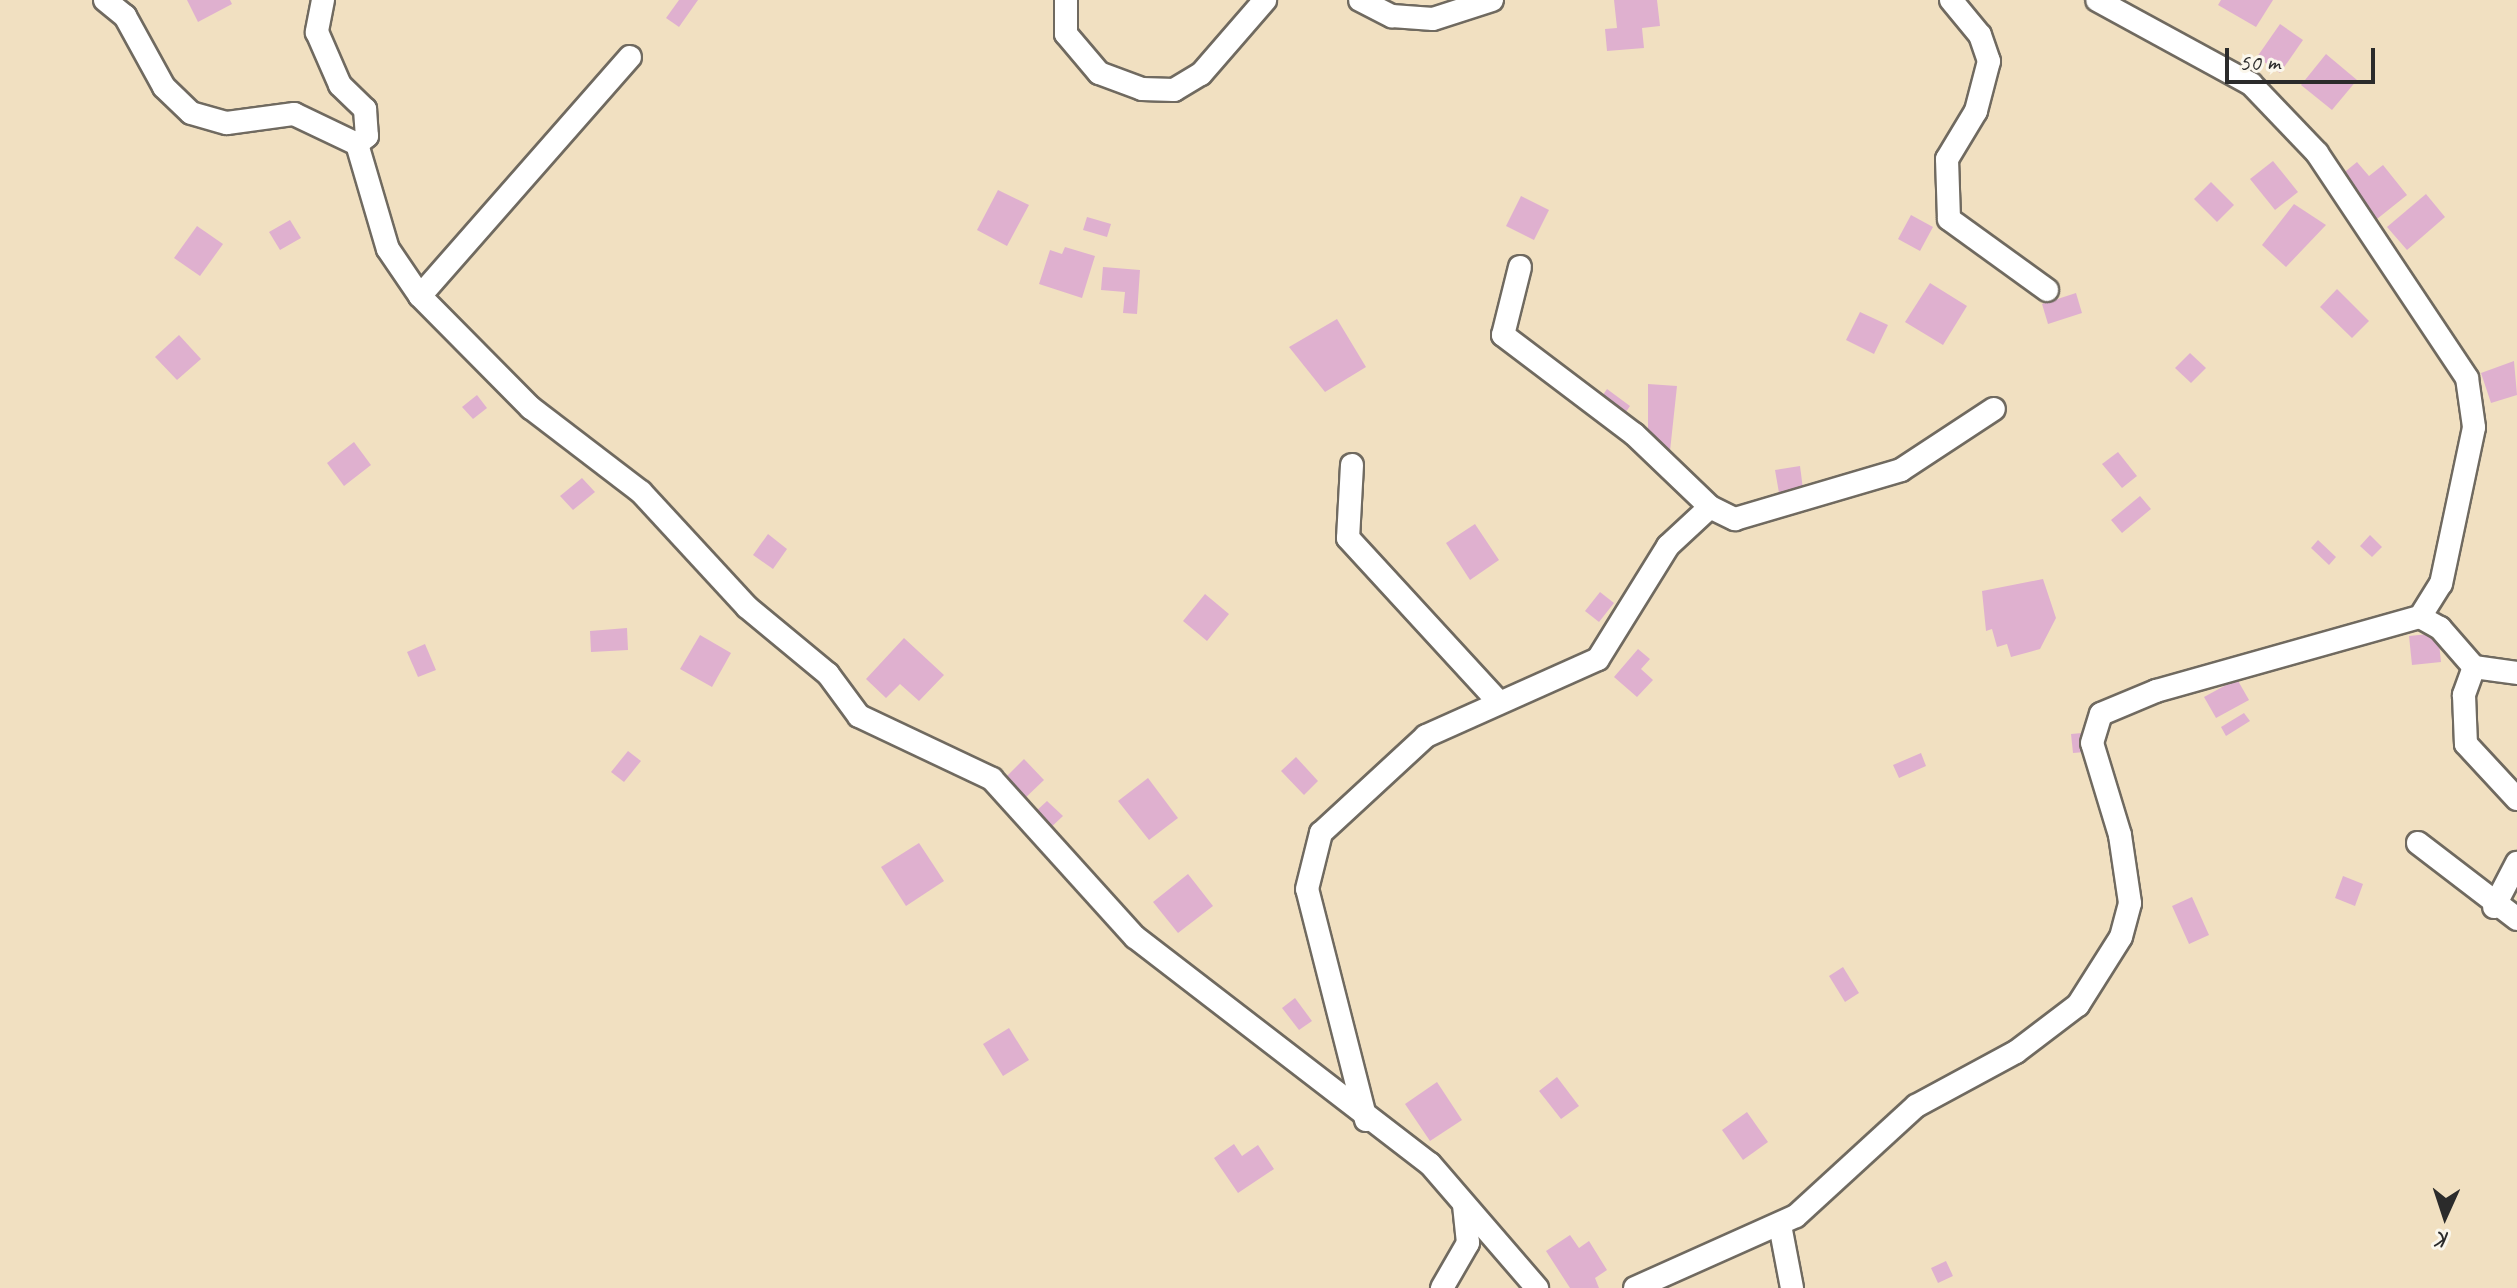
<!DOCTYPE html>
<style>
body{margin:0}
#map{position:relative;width:2517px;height:1288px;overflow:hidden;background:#f1e0c1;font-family:Caveat,sans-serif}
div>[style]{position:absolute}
.building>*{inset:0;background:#dfb0cf}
.roads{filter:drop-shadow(2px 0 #706a60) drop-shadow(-2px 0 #706a60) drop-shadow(0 2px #706a60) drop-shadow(0 -2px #706a60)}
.minor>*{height:22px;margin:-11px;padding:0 11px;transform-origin:11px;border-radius:11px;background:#fff}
span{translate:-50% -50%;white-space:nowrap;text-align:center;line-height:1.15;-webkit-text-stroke:7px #fbf7ec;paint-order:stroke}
.north{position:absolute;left:2405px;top:1176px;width:80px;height:80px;-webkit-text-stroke:6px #fbf7ec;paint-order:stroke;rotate:183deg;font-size:22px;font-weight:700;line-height:32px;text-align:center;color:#2b2b2b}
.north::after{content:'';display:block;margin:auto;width:28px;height:36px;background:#2b2b2b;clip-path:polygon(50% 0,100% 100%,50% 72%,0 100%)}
.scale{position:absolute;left:2225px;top:48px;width:150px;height:36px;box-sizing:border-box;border:4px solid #2b2b2b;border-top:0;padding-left:10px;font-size:24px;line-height:28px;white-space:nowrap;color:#2b2b2b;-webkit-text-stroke:6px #fbf7ec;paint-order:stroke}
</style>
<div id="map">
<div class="building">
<div style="clip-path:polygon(187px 0,230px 0,232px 4px,198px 22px)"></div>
<div style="clip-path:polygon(679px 0,698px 0,679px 27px,666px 18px)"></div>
<div style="clip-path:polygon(1614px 0,1657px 0,1660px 26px,1642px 28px,1644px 48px,1607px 51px,1605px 29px,1617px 28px)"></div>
<div style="clip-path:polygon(2221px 0,2273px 0,2256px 27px,2218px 5px)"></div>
<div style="clip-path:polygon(2280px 24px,2303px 40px,2280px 73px,2257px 57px)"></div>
<div style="clip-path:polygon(2326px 54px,2357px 80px,2332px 110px,2301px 85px)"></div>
<div style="clip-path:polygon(2273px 161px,2298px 192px,2275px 210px,2250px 179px)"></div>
<div style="clip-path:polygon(2357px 162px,2369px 176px,2383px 165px,2407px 195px,2377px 219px,2341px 175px)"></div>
<div style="clip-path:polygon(2211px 182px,2234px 205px,2217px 222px,2194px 199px)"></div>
<div style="clip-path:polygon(998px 190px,1029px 205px,1007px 246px,977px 230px)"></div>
<div style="clip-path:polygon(2426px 194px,2445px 217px,2407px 250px,2387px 227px)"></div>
<div style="clip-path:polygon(1521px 196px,1549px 210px,1534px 240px,1506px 226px)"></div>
<div style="clip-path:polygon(2294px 204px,2326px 225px,2286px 267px,2262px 245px)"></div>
<div style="clip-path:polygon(1911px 215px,1933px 227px,1920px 251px,1898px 239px)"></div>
<div style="clip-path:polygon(1087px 217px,1111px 224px,1107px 237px,1083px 230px)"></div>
<div style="clip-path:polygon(290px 220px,301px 238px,280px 250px,269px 232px)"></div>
<div style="clip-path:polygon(197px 226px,223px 244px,200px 276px,174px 258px)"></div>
<div style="clip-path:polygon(1065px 247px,1095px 256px,1082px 298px,1039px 284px,1050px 250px,1062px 254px)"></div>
<div style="clip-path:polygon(1103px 267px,1140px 270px,1137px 314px,1123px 313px,1125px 292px,1101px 290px)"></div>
<div style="clip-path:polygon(1930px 283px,1967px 306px,1943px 345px,1905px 322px)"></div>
<div style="clip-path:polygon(2337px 289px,2369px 321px,2352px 338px,2320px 307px)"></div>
<div style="clip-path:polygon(2076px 293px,2082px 313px,2048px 324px,2042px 304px)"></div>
<div style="clip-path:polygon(1860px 312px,1888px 325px,1874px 354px,1846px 340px)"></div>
<div style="clip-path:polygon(1337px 319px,1366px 367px,1325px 392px,1289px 347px)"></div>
<div style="clip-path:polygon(179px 335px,201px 359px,177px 380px,155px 357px)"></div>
<div style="clip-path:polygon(2190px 353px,2206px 368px,2191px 383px,2175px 368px)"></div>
<div style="clip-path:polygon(2514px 361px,2517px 395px,2491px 403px,2481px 373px)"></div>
<div style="clip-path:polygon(1648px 384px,1677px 386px,1670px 451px,1648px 434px)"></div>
<div style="clip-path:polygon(1607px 389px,1630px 406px,1621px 419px,1598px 402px)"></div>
<div style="clip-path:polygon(477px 395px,487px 408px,473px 419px,462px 407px)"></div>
<div style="clip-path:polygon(354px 442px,371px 465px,344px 486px,327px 463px)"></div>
<div style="clip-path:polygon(2118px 452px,2137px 476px,2122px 488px,2102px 464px)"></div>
<div style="clip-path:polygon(1800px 466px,1803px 489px,1779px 493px,1775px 470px)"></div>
<div style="clip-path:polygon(582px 478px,595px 492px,573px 510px,560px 496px)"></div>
<div style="clip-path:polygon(2140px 496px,2151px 509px,2122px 533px,2111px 520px)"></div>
<div style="clip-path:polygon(1475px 524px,1499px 560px,1470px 580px,1446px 543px)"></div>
<div style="clip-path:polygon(768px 534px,787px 549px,773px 569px,753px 555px)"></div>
<div style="clip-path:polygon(2370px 535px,2382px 547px,2372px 557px,2360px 546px)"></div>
<div style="clip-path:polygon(2318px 540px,2336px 557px,2329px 565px,2311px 548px)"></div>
<div style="clip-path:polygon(2043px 579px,2056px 618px,2040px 649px,2011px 657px,2007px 644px,1997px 647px,1992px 629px,1986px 631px,1982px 591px)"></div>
<div style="clip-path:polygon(1600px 592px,1614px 603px,1599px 622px,1585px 611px)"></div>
<div style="clip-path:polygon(1205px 594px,1229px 614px,1207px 641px,1183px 621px)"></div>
<div style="clip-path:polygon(627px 628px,628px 650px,591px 652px,590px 631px)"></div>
<div style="clip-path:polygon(2438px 633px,2441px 662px,2412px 665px,2409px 636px)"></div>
<div style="clip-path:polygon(700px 635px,731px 653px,712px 687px,680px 669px)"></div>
<div style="clip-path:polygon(904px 638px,944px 675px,919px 701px,900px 684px,886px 698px,866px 679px)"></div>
<div style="clip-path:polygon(425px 644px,436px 670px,418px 677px,407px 652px)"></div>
<div style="clip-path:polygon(1638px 649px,1650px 659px,1641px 669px,1653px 680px,1637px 697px,1614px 677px)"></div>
<div style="clip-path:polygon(2237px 679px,2249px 700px,2216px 718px,2204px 697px)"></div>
<div style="clip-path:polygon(2244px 713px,2250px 721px,2226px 736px,2221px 727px)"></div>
<div style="clip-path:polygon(2082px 733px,2085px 752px,2073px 753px,2071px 734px)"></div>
<div style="clip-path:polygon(628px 751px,641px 761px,624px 782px,611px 772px)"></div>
<div style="clip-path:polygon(1921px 753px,1926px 766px,1899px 778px,1893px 765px)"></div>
<div style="clip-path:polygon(1296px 757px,1318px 781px,1304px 795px,1281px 771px)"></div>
<div style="clip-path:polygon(1024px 759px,1044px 780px,1022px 801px,1003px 780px)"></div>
<div style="clip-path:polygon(1148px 778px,1178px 818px,1149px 840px,1118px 801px)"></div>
<div style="clip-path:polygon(1047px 801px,1063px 816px,1048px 830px,1033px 814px)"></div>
<div style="clip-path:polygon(919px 843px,944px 881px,906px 906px,881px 867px)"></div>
<div style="clip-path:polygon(1188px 874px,1213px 906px,1178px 933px,1153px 902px)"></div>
<div style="clip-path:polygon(2343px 876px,2363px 884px,2355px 906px,2335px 898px)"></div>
<div style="clip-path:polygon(2192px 897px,2209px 935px,2189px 944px,2172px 906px)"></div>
<div style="clip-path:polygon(1843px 967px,1859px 993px,1845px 1002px,1829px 976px)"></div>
<div style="clip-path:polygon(1295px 998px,1312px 1021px,1299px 1030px,1282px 1008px)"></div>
<div style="clip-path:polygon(1009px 1028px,1029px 1060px,1003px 1076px,983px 1044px)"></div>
<div style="clip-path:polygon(1557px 1077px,1579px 1106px,1561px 1119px,1539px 1091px)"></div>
<div style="clip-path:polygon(1437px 1082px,1462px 1120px,1430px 1141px,1405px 1104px)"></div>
<div style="clip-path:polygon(1747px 1112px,1768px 1142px,1743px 1160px,1722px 1130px)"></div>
<div style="clip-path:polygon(1234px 1144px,1242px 1156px,1258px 1145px,1274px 1169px,1238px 1193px,1214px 1158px)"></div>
<div style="clip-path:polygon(1570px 1235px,1579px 1248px,1589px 1241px,1607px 1270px,1595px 1278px,1599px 1288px,1570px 1288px,1546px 1251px)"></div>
<div style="clip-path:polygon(1946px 1261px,1953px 1276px,1938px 1283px,1931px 1268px)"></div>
</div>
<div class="roads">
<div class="minor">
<div style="left:105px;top:0;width:26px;rotate:39deg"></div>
<div style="left:125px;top:16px;width:81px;rotate:61.2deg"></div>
<div style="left:164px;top:87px;width:37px;rotate:44deg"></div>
<div style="left:191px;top:113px;width:37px;rotate:16deg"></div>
<div style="left:227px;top:123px;width:68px;rotate:-7.7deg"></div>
<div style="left:294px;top:114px;width:70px;rotate:25.5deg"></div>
<div style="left:357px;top:144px;width:109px;rotate:73.6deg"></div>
<div style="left:388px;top:249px;width:57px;rotate:55.8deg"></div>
<div style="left:420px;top:296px;width:158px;rotate:45.3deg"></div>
<div style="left:531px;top:408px;width:138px;rotate:37.4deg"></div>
<div style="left:641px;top:492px;width:156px;rotate:47.3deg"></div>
<div style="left:747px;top:607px;width:105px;rotate:39.6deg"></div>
<div style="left:828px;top:674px;width:52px;rotate:53.6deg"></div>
<div style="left:859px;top:716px;width:147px;rotate:25.3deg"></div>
<div style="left:992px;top:779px;width:213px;rotate:47.9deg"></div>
<div style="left:1135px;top:937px;width:372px;rotate:37.6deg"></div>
<div style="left:1430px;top:1164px;width:164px;rotate:49.2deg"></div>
<div style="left:323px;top:0;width:33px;rotate:101deg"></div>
<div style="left:317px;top:32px;width:58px;rotate:66.5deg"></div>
<div style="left:340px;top:85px;width:35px;rotate:44deg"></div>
<div style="left:365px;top:109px;width:27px;rotate:86deg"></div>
<div style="left:367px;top:136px;width:13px;rotate:141deg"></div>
<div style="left:1066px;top:0;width:34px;rotate:90deg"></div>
<div style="left:1066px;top:34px;width:51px;rotate:49.8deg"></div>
<div style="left:1099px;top:73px;width:46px;rotate:20.4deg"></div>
<div style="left:1142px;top:89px;width:32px;rotate:2deg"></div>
<div style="left:1174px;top:90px;width:31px;rotate:-31deg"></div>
<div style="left:1201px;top:74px;width:98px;rotate:-49.1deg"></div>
<div style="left:1360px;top:0;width:36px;rotate:27deg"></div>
<div style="left:1392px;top:16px;width:41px;rotate:4.2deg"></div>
<div style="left:1433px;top:19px;width:62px;rotate:-17.9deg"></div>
<div style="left:1951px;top:0;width:45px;rotate:50.4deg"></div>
<div style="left:1980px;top:35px;width:28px;rotate:71deg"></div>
<div style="left:1989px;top:61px;width:52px;rotate:104.6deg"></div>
<div style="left:1976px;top:111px;width:56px;rotate:121.1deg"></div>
<div style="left:1947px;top:159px;width:60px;rotate:88.1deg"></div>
<div style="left:1949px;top:219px;width:121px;rotate:35.9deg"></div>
<div style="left:1520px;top:267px;width:70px;rotate:104deg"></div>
<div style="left:1503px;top:335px;width:164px;rotate:37.1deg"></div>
<div style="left:1634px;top:434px;width:105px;rotate:43.8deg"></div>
<div style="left:1710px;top:507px;width:28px;rotate:26deg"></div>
<div style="left:1735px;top:519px;width:173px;rotate:-16.4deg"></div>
<div style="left:1901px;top:470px;width:111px;rotate:-33.3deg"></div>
<div style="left:420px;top:296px;width:318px;rotate:-48.7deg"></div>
<div style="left:1352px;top:465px;width:73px;rotate:93.1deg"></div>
<div style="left:1348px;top:538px;width:220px;rotate:47.4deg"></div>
<div style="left:2420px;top:617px;width:23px;rotate:29deg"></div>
<div style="left:2440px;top:628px;width:52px;rotate:48.9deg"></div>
<div style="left:2474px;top:667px;width:43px;rotate:7.9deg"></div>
<div style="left:2474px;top:667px;width:30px;rotate:110deg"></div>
<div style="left:2464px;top:695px;width:49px;rotate:87.7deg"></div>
<div style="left:2466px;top:744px;width:75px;rotate:47.2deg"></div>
<div style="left:2418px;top:843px;width:125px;rotate:37.5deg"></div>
<div style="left:2494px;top:907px;width:50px;rotate:-62.4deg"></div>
<div style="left:1366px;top:1120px;width:238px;rotate:-104.3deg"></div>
<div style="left:1307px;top:889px;width:58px;rotate:-76deg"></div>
<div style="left:1321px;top:833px;width:143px;rotate:-42.7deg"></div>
<div style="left:1426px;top:736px;width:188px;rotate:-24.1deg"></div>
<div style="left:1598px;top:659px;width:133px;rotate:-58.2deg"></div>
<div style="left:1668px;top:546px;width:57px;rotate:-42.9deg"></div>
<div style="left:1780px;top:1225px;width:64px;rotate:79.2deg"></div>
<div style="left:1442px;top:1288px;width:52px;rotate:-60deg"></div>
<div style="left:1468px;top:1243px;width:39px;rotate:-96deg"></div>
<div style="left:1635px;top:1288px;width:176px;rotate:-24.1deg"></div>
<div style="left:1796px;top:1216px;width:163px;rotate:-42.5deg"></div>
<div style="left:1916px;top:1106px;width:114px;rotate:-28.4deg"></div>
<div style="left:2016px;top:1052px;width:78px;rotate:-37.2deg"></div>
<div style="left:2078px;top:1005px;width:80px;rotate:-57.7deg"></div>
<div style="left:2121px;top:937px;width:35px;rotate:-75deg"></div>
<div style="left:2130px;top:903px;width:69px;rotate:-98.4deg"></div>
<div style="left:2120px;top:835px;width:96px;rotate:-106.9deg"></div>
<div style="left:2092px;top:743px;width:30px;rotate:-73deg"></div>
<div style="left:2101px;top:714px;width:60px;rotate:-22.7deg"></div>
<div style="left:2156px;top:691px;width:274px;rotate:-15.7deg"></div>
<div style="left:2420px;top:617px;width:39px;rotate:-58deg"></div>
<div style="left:2441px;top:584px;width:160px;rotate:-78.1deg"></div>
<div style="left:2474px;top:427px;width:49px;rotate:-98.1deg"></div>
<div style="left:2467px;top:378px;width:270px;rotate:-123.7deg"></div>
<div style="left:2317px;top:153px;width:95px;rotate:-133.7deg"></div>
<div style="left:2251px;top:84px;width:175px;rotate:-151.4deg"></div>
</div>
</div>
<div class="north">K</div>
<div class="scale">50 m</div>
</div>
